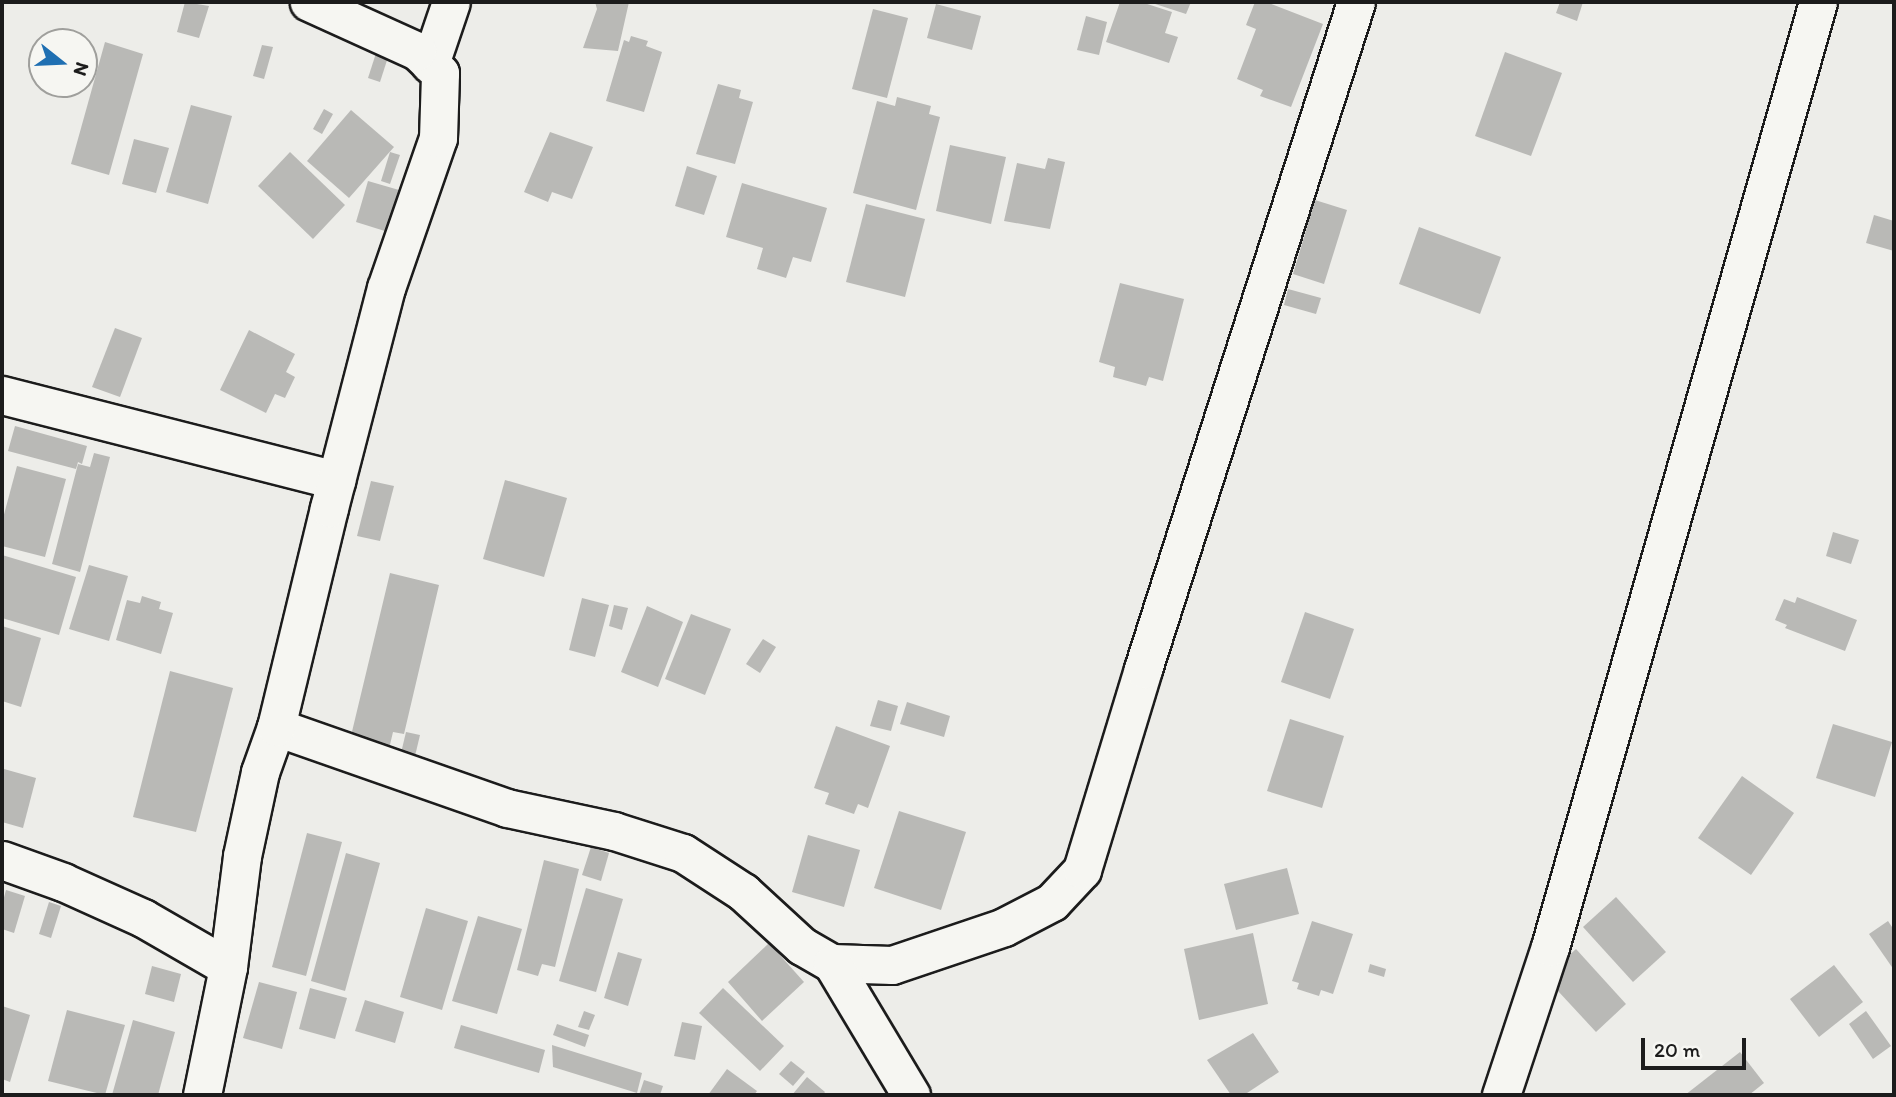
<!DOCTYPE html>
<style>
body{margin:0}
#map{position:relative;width:1896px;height:1097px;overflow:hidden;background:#edede9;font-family:Itim,sans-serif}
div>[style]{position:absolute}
.building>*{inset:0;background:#b9b9b6}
.roads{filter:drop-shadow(2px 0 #1c1c1c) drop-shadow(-2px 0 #1c1c1c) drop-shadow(0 2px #1c1c1c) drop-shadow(0 -2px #1c1c1c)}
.minor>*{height:37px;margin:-18.5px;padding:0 18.5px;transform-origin:18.5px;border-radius:18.5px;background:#f6f6f2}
span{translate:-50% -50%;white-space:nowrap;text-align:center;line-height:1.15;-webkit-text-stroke:6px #f6f6f2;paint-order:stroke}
.frame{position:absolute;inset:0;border:4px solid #1c1c1c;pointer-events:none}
.north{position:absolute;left:28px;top:28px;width:70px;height:70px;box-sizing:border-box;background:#f6f6f2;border:2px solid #9f9f9c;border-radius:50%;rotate:108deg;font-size:19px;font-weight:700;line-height:28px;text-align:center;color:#1c1c1c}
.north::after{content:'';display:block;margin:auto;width:24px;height:32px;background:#1f6fb2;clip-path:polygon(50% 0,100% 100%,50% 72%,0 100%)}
.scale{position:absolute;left:1641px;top:1038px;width:105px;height:32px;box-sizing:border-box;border:4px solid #1c1c1c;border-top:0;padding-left:9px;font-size:21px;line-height:24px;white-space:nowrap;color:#1c1c1c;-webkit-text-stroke:5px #f6f6f2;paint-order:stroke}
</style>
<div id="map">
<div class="building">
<div style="clip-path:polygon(185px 2px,209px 6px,199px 38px,177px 32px)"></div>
<div style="clip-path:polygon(595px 2px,629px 2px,618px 51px,583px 48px,597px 9px)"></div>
<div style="clip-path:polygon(1120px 2px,1141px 2px,1172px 12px,1165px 33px,1178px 37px,1169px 63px,1106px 42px)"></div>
<div style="clip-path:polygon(1149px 2px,1191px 2px,1186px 14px)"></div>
<div style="clip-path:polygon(1255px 2px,1266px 2px,1323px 24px,1291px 107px,1260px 96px,1263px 90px,1237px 79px,1256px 29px,1246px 25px)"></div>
<div style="clip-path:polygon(1560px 2px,1583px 2px,1577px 21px,1556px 13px)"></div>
<div style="clip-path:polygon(936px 4px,981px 16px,972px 50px,927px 38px)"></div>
<div style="clip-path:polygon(873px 9px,908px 18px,887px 98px,852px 89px)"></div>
<div style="clip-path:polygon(1086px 16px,1107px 22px,1099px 55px,1077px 50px)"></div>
<div style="clip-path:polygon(631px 36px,648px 41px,646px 46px,662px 52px,644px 112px,606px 101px,624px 40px,629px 42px)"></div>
<div style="clip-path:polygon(105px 42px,143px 54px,109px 175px,71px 164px)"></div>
<div style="clip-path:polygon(262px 45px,273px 47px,264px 79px,253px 76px)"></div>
<div style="clip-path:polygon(378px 47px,390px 51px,380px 82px,368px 78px)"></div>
<div style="clip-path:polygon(1505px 52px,1562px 73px,1531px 156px,1475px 136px)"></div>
<div style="clip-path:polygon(718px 84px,741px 90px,739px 98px,753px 102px,735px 164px,696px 154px)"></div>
<div style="clip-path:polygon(897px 97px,931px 106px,929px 114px,940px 117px,916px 210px,853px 193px,877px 101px,895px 106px)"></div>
<div style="clip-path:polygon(191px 105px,232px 116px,208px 204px,166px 192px)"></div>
<div style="clip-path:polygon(324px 109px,333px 114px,322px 134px,313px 129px)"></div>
<div style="clip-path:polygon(351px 110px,394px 147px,349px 198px,307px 161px)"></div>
<div style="clip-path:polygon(550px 132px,593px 147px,572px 199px,552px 192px,548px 202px,524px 192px)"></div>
<div style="clip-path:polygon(134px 139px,169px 148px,156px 193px,122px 184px)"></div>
<div style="clip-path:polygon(950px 145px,1006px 157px,991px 224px,936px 211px)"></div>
<div style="clip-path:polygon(290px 152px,345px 205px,313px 239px,258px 186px)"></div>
<div style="clip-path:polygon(390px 152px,400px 155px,390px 184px,381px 181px)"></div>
<div style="clip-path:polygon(1048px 158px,1065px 162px,1050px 229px,1004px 221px,1017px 163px,1045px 169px)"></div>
<div style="clip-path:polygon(687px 166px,717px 176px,704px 215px,675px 206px)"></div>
<div style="clip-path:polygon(368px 181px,399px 190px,388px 232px,356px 222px)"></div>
<div style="clip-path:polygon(742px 183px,827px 208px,811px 262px,793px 257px,786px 278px,757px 269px,763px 248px,726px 237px)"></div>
<div style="clip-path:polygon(1315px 200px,1347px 210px,1324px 284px,1293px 274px)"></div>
<div style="clip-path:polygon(866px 204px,925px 219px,905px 297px,846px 282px)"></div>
<div style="clip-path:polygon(1874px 215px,1894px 221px,1894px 251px,1866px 243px)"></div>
<div style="clip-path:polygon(1419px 227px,1501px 257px,1480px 314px,1399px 284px)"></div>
<div style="clip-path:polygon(1120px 283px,1184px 299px,1163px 381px,1149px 377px,1146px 386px,1113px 377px,1115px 367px,1099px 362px)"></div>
<div style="clip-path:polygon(1288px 289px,1321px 298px,1316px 314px,1284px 305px)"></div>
<div style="clip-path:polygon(115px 328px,142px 338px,120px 397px,92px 387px)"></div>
<div style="clip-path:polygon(249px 330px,295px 354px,286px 372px,295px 377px,285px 398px,275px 394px,266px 413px,220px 390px)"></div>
<div style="clip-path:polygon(15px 426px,87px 446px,82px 464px,78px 462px,76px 469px,8px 451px)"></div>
<div style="clip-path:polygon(94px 453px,110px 457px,80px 572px,52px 564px,78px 464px,90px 467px)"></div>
<div style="clip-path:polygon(17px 466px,66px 479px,45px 557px,2px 546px,2px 522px)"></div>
<div style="clip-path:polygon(505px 480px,567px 498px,544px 577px,483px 559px)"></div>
<div style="clip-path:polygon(371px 481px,394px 486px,380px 541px,357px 536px)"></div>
<div style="clip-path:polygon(1833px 532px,1859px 540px,1851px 564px,1826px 556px)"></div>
<div style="clip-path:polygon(2px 555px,76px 577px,59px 635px,2px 618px)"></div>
<div style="clip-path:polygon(89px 565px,128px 576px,109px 641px,69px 629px)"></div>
<div style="clip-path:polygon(390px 573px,439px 585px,404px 734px,393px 732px,389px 749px,350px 740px)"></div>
<div style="clip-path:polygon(142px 596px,161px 602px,159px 609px,173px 613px,161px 654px,116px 640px,127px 600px,140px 603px)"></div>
<div style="clip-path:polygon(1797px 597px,1857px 620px,1845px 651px,1785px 628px,1787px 625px,1775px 620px,1784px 599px,1795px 603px)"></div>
<div style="clip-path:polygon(582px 598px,609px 605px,595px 657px,569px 650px)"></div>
<div style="clip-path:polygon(614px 605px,628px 608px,622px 630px,609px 626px)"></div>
<div style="clip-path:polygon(647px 606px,683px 622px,658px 687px,621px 672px)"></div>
<div style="clip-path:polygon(1305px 612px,1354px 629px,1330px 699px,1281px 682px)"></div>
<div style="clip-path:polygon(691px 614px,731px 629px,705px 695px,665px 679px)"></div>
<div style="clip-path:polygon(2px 626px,41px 638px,21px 707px,2px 701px)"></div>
<div style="clip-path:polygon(763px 639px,776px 647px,760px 673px,746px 664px)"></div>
<div style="clip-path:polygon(170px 671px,233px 688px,196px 832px,133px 817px)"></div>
<div style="clip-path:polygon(878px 700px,898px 706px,891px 731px,870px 726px)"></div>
<div style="clip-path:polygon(907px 702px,950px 716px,944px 737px,900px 724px)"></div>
<div style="clip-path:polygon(1290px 719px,1344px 736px,1322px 808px,1267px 791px)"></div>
<div style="clip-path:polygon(1833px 724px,1892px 742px,1875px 797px,1816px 778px)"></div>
<div style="clip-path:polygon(836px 726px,890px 746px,868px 808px,858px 804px,854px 814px,825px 804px,829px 793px,814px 788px)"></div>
<div style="clip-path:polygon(406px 732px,420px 735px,415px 756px,401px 753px)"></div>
<div style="clip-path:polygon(4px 769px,36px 778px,23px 828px,2px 822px)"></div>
<div style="clip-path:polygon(1742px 776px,1794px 813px,1751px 875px,1698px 838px)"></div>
<div style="clip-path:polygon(899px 811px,966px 832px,941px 910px,874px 888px)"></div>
<div style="clip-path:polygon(307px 833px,342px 842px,306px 976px,272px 967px)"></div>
<div style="clip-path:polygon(808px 835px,860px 850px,844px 907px,792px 892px)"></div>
<div style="clip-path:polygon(591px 847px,609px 853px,601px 881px,582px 875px)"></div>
<div style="clip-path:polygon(346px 853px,380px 863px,345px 991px,311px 981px)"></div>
<div style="clip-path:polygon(544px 860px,579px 869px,555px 967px,542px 964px,538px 976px,517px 970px)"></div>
<div style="clip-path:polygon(1287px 868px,1299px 914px,1236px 930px,1224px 884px)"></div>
<div style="clip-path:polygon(586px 888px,623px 899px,596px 992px,559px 981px)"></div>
<div style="clip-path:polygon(6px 890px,25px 896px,14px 933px,2px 929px,2px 905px)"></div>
<div style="clip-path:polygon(1616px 897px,1666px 952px,1633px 982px,1583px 927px)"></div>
<div style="clip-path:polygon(49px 902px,61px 906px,51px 938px,39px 934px)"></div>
<div style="clip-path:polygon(426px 908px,468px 921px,442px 1010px,400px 997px)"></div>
<div style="clip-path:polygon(478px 916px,522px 929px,497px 1014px,452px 1001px)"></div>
<div style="clip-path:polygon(1312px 921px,1353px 934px,1333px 994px,1321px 990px,1319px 996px,1297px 989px,1299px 983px,1292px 981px)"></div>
<div style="clip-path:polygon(1888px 921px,1894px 930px,1894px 970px,1869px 934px)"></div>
<div style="clip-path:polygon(1253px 933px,1268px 1004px,1199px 1020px,1184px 949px)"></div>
<div style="clip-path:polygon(769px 943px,804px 982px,762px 1021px,728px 982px)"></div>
<div style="clip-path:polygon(1576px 949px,1626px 1004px,1596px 1032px,1545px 977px)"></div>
<div style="clip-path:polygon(618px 952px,642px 959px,628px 1006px,604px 998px)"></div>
<div style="clip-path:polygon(1370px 964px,1386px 969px,1384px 977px,1368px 972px)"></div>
<div style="clip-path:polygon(1834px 965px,1863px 1002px,1819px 1037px,1790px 999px)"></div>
<div style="clip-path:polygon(152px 966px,181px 974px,174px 1002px,145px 994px)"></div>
<div style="clip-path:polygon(259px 982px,297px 992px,282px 1049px,243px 1038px)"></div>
<div style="clip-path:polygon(310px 988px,347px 998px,335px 1039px,299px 1029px)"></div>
<div style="clip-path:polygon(723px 988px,784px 1046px,760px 1071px,699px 1013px)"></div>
<div style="clip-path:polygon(365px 1000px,404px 1012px,395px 1043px,355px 1031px)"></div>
<div style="clip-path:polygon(2px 1006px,30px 1015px,10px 1082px,2px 1079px)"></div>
<div style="clip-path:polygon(67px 1010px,125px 1025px,105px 1095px,48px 1081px)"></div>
<div style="clip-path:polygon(584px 1011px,595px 1015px,589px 1030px,578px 1027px)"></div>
<div style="clip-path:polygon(1866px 1011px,1891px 1046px,1873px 1059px,1849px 1024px)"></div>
<div style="clip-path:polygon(133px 1020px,175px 1032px,158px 1095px,112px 1095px)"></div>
<div style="clip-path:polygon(682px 1022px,702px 1026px,695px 1060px,674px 1056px)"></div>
<div style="clip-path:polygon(557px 1024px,589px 1035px,585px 1047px,553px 1035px)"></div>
<div style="clip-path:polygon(461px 1025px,545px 1050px,539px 1073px,454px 1048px)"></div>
<div style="clip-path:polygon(1253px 1033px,1279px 1072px,1244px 1095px,1231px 1095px,1207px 1060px)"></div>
<div style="clip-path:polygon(552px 1045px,642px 1073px,637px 1093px,553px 1067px)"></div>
<div style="clip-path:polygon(1740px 1052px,1764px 1083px,1749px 1095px,1685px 1095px)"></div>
<div style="clip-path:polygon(791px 1061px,805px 1072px,793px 1086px,779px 1074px)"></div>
<div style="clip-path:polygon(727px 1069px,757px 1091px,754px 1095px,708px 1095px)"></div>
<div style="clip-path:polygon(807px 1077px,825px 1092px,823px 1095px,792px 1095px)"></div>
<div style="clip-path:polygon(644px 1080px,663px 1086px,660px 1095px,639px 1095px)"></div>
</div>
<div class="roads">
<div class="minor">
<div style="left:430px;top:64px;width:65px;rotate:-71.3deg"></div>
<div style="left:2px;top:395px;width:345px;rotate:14.3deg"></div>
<div style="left:276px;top:727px;width:245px;rotate:19.3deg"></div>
<div style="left:507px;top:808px;width:109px;rotate:12.1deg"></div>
<div style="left:614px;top:831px;width:72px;rotate:17.7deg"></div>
<div style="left:683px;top:853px;width:72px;rotate:33deg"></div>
<div style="left:743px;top:892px;width:80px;rotate:42.5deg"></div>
<div style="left:802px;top:946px;width:34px;rotate:30deg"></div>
<div style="left:832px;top:963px;width:60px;rotate:1.9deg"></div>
<div style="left:892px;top:965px;width:118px;rotate:-18.7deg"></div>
<div style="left:1004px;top:927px;width:54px;rotate:-27.5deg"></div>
<div style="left:1052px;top:902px;width:44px;rotate:-46.8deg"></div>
<div style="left:1082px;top:870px;width:210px;rotate:-73.1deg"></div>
<div style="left:1143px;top:669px;width:700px;rotate:-72.29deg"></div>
<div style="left:2px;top:860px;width:65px;rotate:19.8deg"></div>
<div style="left:63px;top:882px;width:88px;rotate:24.2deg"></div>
<div style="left:143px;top:918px;width:98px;rotate:30deg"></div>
<div style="left:832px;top:963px;width:154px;rotate:59.1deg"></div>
<div style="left:202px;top:1095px;width:131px;rotate:-78.5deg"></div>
<div style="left:228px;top:967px;width:112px;rotate:-82.8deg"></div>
<div style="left:242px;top:856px;width:86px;rotate:-77.9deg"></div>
<div style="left:260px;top:772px;width:48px;rotate:-70.4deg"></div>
<div style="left:276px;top:727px;width:225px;rotate:-76.4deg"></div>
<div style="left:329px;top:508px;width:227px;rotate:-75.5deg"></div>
<div style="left:386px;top:288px;width:159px;rotate:-70.9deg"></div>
<div style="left:438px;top:138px;width:65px;rotate:-88.2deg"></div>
<div style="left:440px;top:73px;width:32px;rotate:-136deg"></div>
<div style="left:417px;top:51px;width:119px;rotate:-155.6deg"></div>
<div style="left:1501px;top:1095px;width:156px;rotate:-71.7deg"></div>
<div style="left:1550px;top:947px;width:982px;rotate:-74.17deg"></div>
</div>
</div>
<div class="frame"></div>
<div class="north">N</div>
<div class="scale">20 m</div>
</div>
